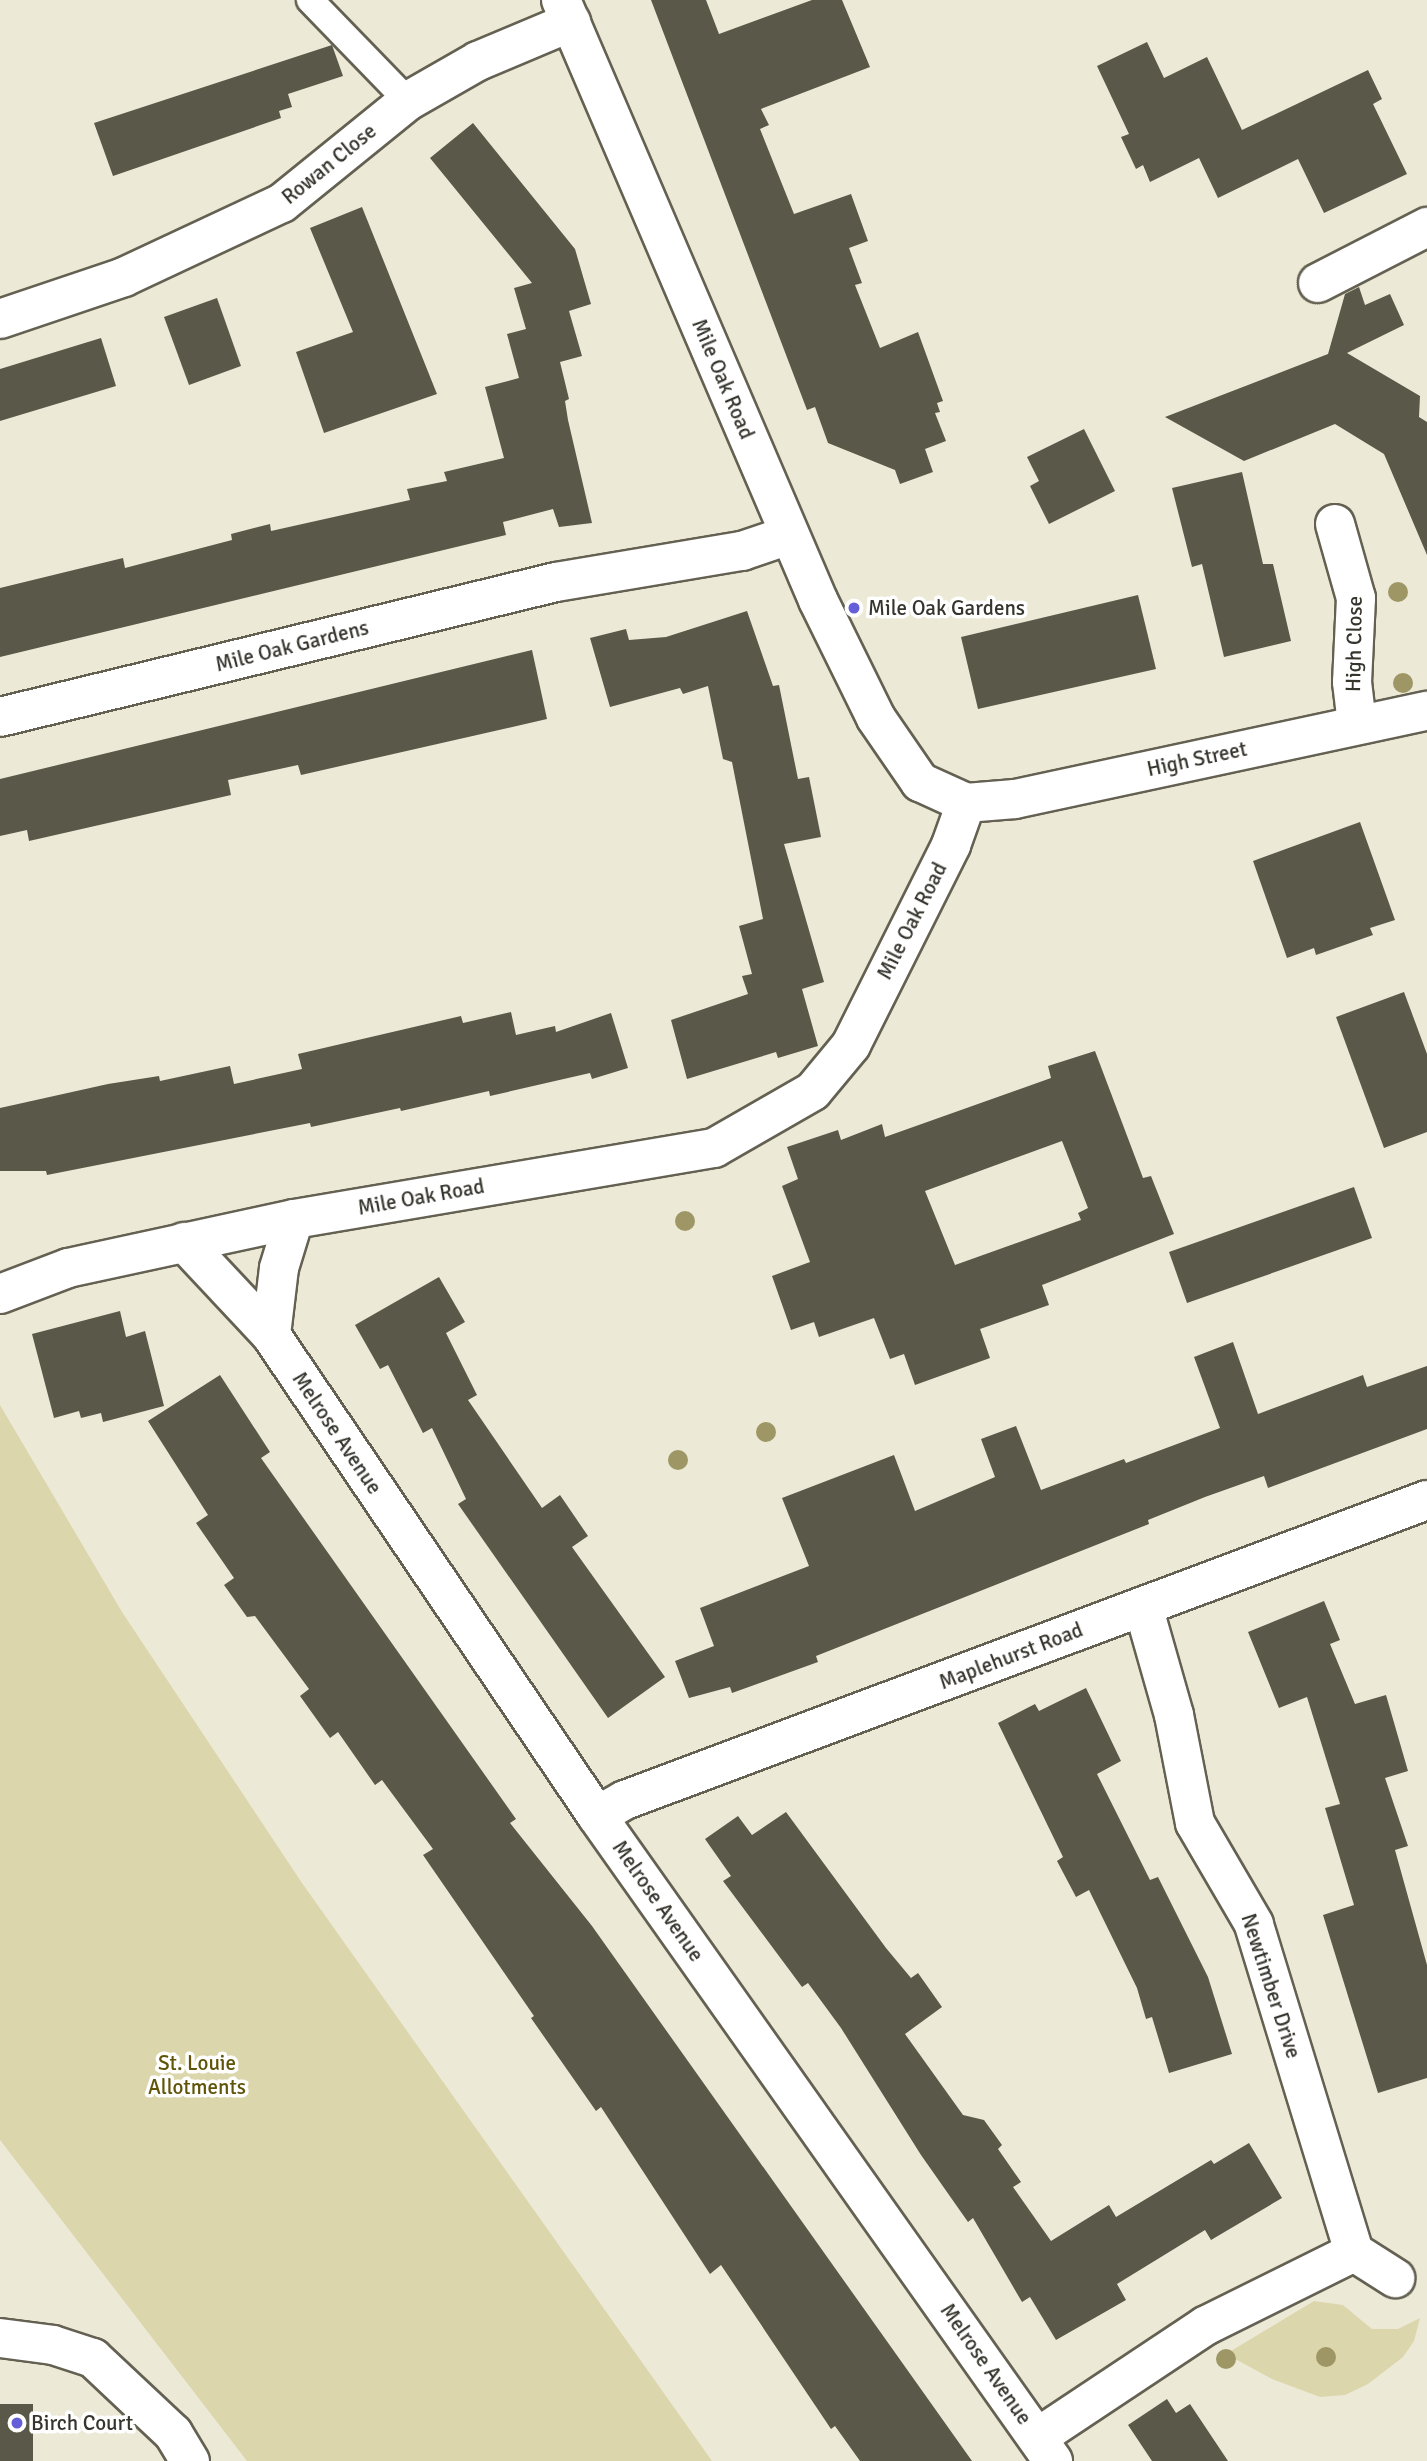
<!DOCTYPE html>
<style>
body{margin:0}
#map{position:relative;width:1427px;height:2461px;overflow:hidden;background:#ece9d7;font-family:Signika,sans-serif}
div>[style]{position:absolute}
.green>*{inset:0;background:#dcd6ad}
.building>*{inset:0;background:#5a5848}
.roads{filter:drop-shadow(2px 0 #646152) drop-shadow(-2px 0 #646152) drop-shadow(0 2px #646152) drop-shadow(0 -2px #646152)}
.lane>*{height:26px;margin:-13px;padding:0 13px;transform-origin:13px;border-radius:13px;background:#fff}
.street>*{height:38px;margin:-19px;padding:0 19px;transform-origin:19px;border-radius:19px;background:#fff}
.secondary>*{height:38px;margin:-19px;padding:0 19px;transform-origin:19px;border-radius:19px;background:#fff}
.trees>*{width:20px;height:20px;margin:-10px;border-radius:50%;background:#9e9765}
.dots>*{width:19px;height:19px;translate:-50% -50%;box-sizing:border-box;border:4px solid #fff;border-radius:50%}
span{translate:-50% -50%;white-space:nowrap;text-align:center;line-height:1.15;-webkit-text-stroke:7px #fff;paint-order:stroke}
.street-label{font-size:21px;color:#35342d}
.poi-label{font-size:21px;color:#35342d}
.left{translate:0 -50%;text-align:left}
.park-label{font-size:21px;color:#5f5408}
</style>
<div id="map">
<div class="green">
<div style="clip-path:polygon(0 1405px,122px 1612px,302px 1883px,712px 2461px,247px 2461px,0 2140px)"></div>
<div style="clip-path:polygon(1314px 2301px,1343px 2305px,1372px 2329px,1398px 2329px,1420px 2318px,1414px 2341px,1403px 2357px,1368px 2384px,1345px 2395px,1320px 2397px,1272px 2379px,1226px 2354px)"></div>
</div>
<div class="building">
<div style="clip-path:polygon(651px 0,706px 0,719px 34px,812px 0,842px 0,870px 67px,761px 109px,769px 125px,760px 129px,794px 214px,851px 194px,868px 241px,849px 248px,862px 283px,855px 285px,880px 348px,918px 332px,943px 401px,937px 403px,940px 412px,935px 413px,946px 441px,925px 449px,933px 472px,900px 484px,895px 470px,828px 443px,815px 407px,807px 410px)"></div>
<div style="clip-path:polygon(1147px 42px,1164px 78px,1207px 57px,1242px 130px,1368px 70px,1382px 99px,1373px 104px,1407px 174px,1324px 213px,1298px 159px,1218px 198px,1199px 158px,1150px 182px,1143px 165px,1136px 169px,1121px 137px,1129px 134px,1097px 66px)"></div>
<div style="clip-path:polygon(332px 45px,343px 76px,288px 94px,292px 107px,279px 111px,281px 118px,113px 176px,94px 123px)"></div>
<div style="clip-path:polygon(473px 123px,575px 249px,591px 304px,569px 311px,582px 356px,560px 362px,569px 399px,565px 401px,568px 420px,592px 523px,559px 527px,553px 509px,503px 522px,506px 535px,0 657px,0 588px,123px 558px,125px 568px,232px 540px,231px 534px,270px 524px,271px 531px,410px 500px,407px 489px,447px 481px,444px 472px,504px 458px,485px 387px,519px 378px,507px 334px,526px 329px,514px 288px,532px 283px,430px 158px)"></div>
<div style="clip-path:polygon(362px 207px,437px 394px,324px 433px,296px 352px,353px 332px,310px 228px)"></div>
<div style="clip-path:polygon(1359px 287px,1365px 305px,1390px 294px,1404px 325px,1347px 353px,1420px 396px,1419px 417px,1427px 422px,1427px 555px,1384px 454px,1335px 424px,1244px 461px,1165px 417px,1328px 354px,1345px 294px)"></div>
<div style="clip-path:polygon(217px 298px,241px 366px,189px 385px,164px 317px)"></div>
<div style="clip-path:polygon(101px 338px,116px 386px,0 421px,0 369px)"></div>
<div style="clip-path:polygon(1084px 429px,1115px 491px,1049px 524px,1030px 486px,1039px 481px,1027px 457px)"></div>
<div style="clip-path:polygon(1242px 472px,1263px 564px,1273px 564px,1291px 641px,1224px 657px,1202px 564px,1192px 567px,1172px 488px)"></div>
<div style="clip-path:polygon(1138px 595px,1156px 669px,978px 709px,961px 637px)"></div>
<div style="clip-path:polygon(747px 611px,773px 686px,779px 685px,798px 779px,809px 777px,821px 837px,784px 844px,824px 982px,802px 989px,818px 1046px,778px 1058px,776px 1052px,687px 1079px,671px 1020px,748px 994px,742px 976px,752px 974px,739px 926px,763px 919px,732px 762px,723px 759px,708px 686px,683px 694px,680px 688px,610px 707px,590px 638px,626px 629px,629px 640px,666px 637px)"></div>
<div style="clip-path:polygon(532px 650px,547px 719px,301px 775px,298px 765px,228px 780px,231px 795px,29px 841px,27px 830px,0 836px,0 779px)"></div>
<div style="clip-path:polygon(1360px 822px,1395px 920px,1370px 928px,1373px 935px,1316px 955px,1314px 948px,1287px 958px,1253px 861px)"></div>
<div style="clip-path:polygon(1404px 992px,1427px 1054px,1427px 1132px,1384px 1148px,1336px 1017px)"></div>
<div style="clip-path:polygon(511px 1012px,516px 1035px,555px 1026px,556px 1032px,611px 1013px,628px 1068px,592px 1079px,590px 1073px,490px 1096px,489px 1091px,401px 1111px,400px 1108px,311px 1127px,310px 1123px,47px 1175px,46px 1171px,0 1171px,0 1108px,108px 1084px,159px 1076px,160px 1081px,230px 1066px,234px 1084px,302px 1069px,298px 1054px,461px 1016px,463px 1023px)"></div>
<div style="clip-path:polygon(evenodd,1095px 1051px,1143px 1178px,1151px 1176px,1174px 1234px,1042px 1285px,1049px 1305px,980px 1329px,990px 1358px,915px 1385px,904px 1354px,890px 1359px,874px 1318px,819px 1337px,814px 1322px,791px 1330px,772px 1276px,810px 1262px,782px 1186px,798px 1179px,787px 1147px,838px 1130px,841px 1140px,882px 1124px,885px 1137px,1051px 1078px,1048px 1066px,1095px 1051px,1062px 1141px,1088px 1208px,1078px 1213px,1081px 1220px,955px 1265px,925px 1191px,1062px 1141px)"></div>
<div style="clip-path:polygon(1354px 1187px,1372px 1238px,1187px 1303px,1169px 1252px)"></div>
<div style="clip-path:polygon(439px 1277px,465px 1322px,446px 1333px,477px 1395px,468px 1400px,542px 1508px,560px 1495px,588px 1536px,572px 1547px,665px 1677px,608px 1718px,458px 1504px,466px 1499px,432px 1428px,423px 1433px,388px 1365px,380px 1369px,355px 1325px)"></div>
<div style="clip-path:polygon(120px 1311px,126px 1337px,145px 1331px,164px 1406px,103px 1422px,101px 1413px,81px 1418px,79px 1411px,54px 1418px,32px 1334px)"></div>
<div style="clip-path:polygon(1233px 1342px,1258px 1414px,1363px 1375px,1367px 1387px,1427px 1366px,1427px 1429px,1268px 1488px,1264px 1476px,1205px 1497px,1148px 1520px,1149px 1524px,816px 1656px,818px 1662px,732px 1693px,730px 1687px,689px 1698px,675px 1661px,714px 1646px,700px 1608px,809px 1566px,782px 1498px,894px 1455px,915px 1511px,995px 1477px,981px 1439px,1016px 1426px,1041px 1490px,1124px 1459px,1126px 1463px,1220px 1428px,1194px 1357px)"></div>
<div style="clip-path:polygon(220px 1375px,270px 1452px,261px 1458px,516px 1819px,510px 1823px,592px 1926px,972px 2461px,860px 2461px,835px 2426px,831px 2429px,721px 2265px,710px 2274px,601px 2107px,596px 2111px,531px 2018px,534px 2016px,423px 1855px,433px 1849px,382px 1780px,375px 1785px,338px 1732px,330px 1738px,300px 1696px,309px 1689px,255px 1616px,247px 1617px,224px 1585px,234px 1578px,196px 1523px,208px 1515px,148px 1421px)"></div>
<div style="clip-path:polygon(1324px 1601px,1340px 1640px,1330px 1644px,1355px 1704px,1386px 1695px,1408px 1771px,1385px 1778px,1408px 1846px,1395px 1850px,1427px 1965px,1427px 2078px,1378px 2093px,1323px 1915px,1354px 1905px,1325px 1808px,1340px 1804px,1307px 1697px,1279px 1708px,1248px 1632px)"></div>
<div style="clip-path:polygon(1086px 1688px,1121px 1761px,1097px 1774px,1150px 1880px,1158px 1877px,1208px 1977px,1232px 2054px,1169px 2073px,1152px 2017px,1146px 2019px,1137px 1988px,1089px 1890px,1076px 1897px,1057px 1861px,1063px 1857px,998px 1723px,1035px 1704px,1039px 1711px)"></div>
<div style="clip-path:polygon(786px 1812px,886px 1948px,911px 1978px,918px 1973px,942px 2007px,905px 2034px,963px 2115px,984px 2120px,1002px 2145px,998px 2149px,1021px 2182px,1013px 2187px,1051px 2241px,1109px 2205px,1116px 2217px,1211px 2160px,1214px 2164px,1249px 2143px,1282px 2198px,1211px 2240px,1205px 2230px,1117px 2284px,1126px 2300px,1056px 2340px,1030px 2297px,1022px 2302px,973px 2218px,968px 2222px,921px 2155px,841px 2028px,808px 1983px,802px 1987px,723px 1881px,731px 1876px,705px 1839px,738px 1816px,752px 1835px)"></div>
<div style="clip-path:polygon(1167px 2399px,1176px 2413px,1190px 2404px,1228px 2461px,1152px 2461px,1128px 2425px)"></div>
<div style="clip-path:polygon(0 2404px,33px 2404px,33px 2461px,0 2461px)"></div>
</div>
<div class="roads">
<div class="lane">
<div style="left:310px;top:0;width:141px;rotate:45.9deg"></div>
</div>
<div class="street">
<div style="left:1318px;top:283px;width:123px;rotate:-27.2deg"></div>
<div style="left:0;top:319px;width:131px;rotate:-18.7deg"></div>
<div style="left:124px;top:277px;width:174px;rotate:-25.1deg"></div>
<div style="left:282px;top:203px;width:162px;rotate:-39deg"></div>
<div style="left:408px;top:101px;width:81px;rotate:-29.7deg"></div>
<div style="left:478px;top:61px;width:101px;rotate:-22.8deg"></div>
<div style="left:1335px;top:524px;width:77px;rotate:74.2deg"></div>
<div style="left:1356px;top:598px;width:84px;rotate:92.7deg"></div>
<div style="left:1352px;top:682px;width:42px;rotate:83.2deg"></div>
<div style="left:0;top:717px;width:572px;rotate:-13.65deg"></div>
<div style="left:556px;top:582px;width:189px;rotate:-9.5deg"></div>
<div style="left:742px;top:551px;width:50px;rotate:-18.8deg"></div>
<div style="left:184px;top:1242px;width:127px;rotate:46.9deg"></div>
<div style="left:271px;top:1335px;width:581px;rotate:55.87deg"></div>
<div style="left:597px;top:1816px;width:790px;rotate:54.74deg"></div>
<div style="left:271px;top:1335px;width:67px;rotate:-83.2deg"></div>
<div style="left:279px;top:1268px;width:51px;rotate:-73deg"></div>
<div style="left:597px;top:1816px;width:32px;rotate:-30deg"></div>
<div style="left:625px;top:1800px;width:856px;rotate:-20.51deg"></div>
<div style="left:1354px;top:2252px;width:49px;rotate:32.4deg"></div>
<div style="left:0;top:2338px;width:53px;rotate:7.5deg"></div>
<div style="left:53px;top:2345px;width:42px;rotate:18deg"></div>
<div style="left:93px;top:2358px;width:110px;rotate:43.2deg"></div>
<div style="left:173px;top:2433px;width:33px;rotate:59deg"></div>
<div style="left:1038px;top:2437px;width:201px;rotate:-33.6deg"></div>
<div style="left:1205px;top:2326px;width:166px;rotate:-26.4deg"></div>
<div style="left:1354px;top:2252px;width:343px;rotate:-107deg"></div>
<div style="left:1254px;top:1924px;width:117px;rotate:-120.3deg"></div>
<div style="left:1195px;top:1823px;width:110px;rotate:-101deg"></div>
<div style="left:1174px;top:1715px;width:113px;rotate:-105.9deg"></div>
</div>
<div class="secondary">
<div style="left:561px;top:0;width:653px;rotate:66.81deg"></div>
<div style="left:818px;top:600px;width:131px;rotate:63.8deg"></div>
<div style="left:876px;top:718px;width:78px;rotate:55.5deg"></div>
<div style="left:920px;top:782px;width:51px;rotate:24.5deg"></div>
<div style="left:966px;top:803px;width:49px;rotate:-4.7deg"></div>
<div style="left:1015px;top:799px;width:421px;rotate:-12.1deg"></div>
<div style="left:0;top:1294px;width:73px;rotate:-20.9deg"></div>
<div style="left:68px;top:1268px;width:231px;rotate:-12.2deg"></div>
<div style="left:294px;top:1219px;width:426px;rotate:-9.6deg"></div>
<div style="left:714px;top:1148px;width:114px;rotate:-29.9deg"></div>
<div style="left:813px;top:1091px;width:60px;rotate:-50.4deg"></div>
<div style="left:851px;top:1045px;width:224px;rotate:-63.4deg"></div>
<div style="left:951px;top:845px;width:45px;rotate:-70.3deg"></div>
</div>
</div>
<div class="trees">
<div style="left:1398px;top:592px"></div>
<div style="left:1403px;top:683px"></div>
<div style="left:685px;top:1221px"></div>
<div style="left:766px;top:1432px"></div>
<div style="left:678px;top:1460px"></div>
<div style="left:1326px;top:2357px"></div>
<div style="left:1226px;top:2359px"></div>
</div>
<div class="dots">
<div style="left:854px;top:608px;background:#645fd8"></div>
<div style="left:17px;top:2423px;background:#645fd8"></div>
</div>
<div class="street-label">
<span style="left:329px;top:164px;rotate:-39deg">Rowan Close</span>
<span style="left:723px;top:379px;rotate:67deg">Mile Oak Road</span>
<span style="left:1354px;top:644px;rotate:-89deg">High Close</span>
<span style="left:292px;top:646px;rotate:-14deg">Mile Oak Gardens</span>
<span style="left:1197px;top:759px;rotate:-12deg">High Street</span>
<span style="left:912px;top:921px;rotate:-63deg">Mile Oak Road</span>
<span style="left:421px;top:1197px;rotate:-10deg">Mile Oak Road</span>
<span style="left:337px;top:1433px;rotate:56deg">Melrose Avenue</span>
<span style="left:1011px;top:1656px;rotate:-21deg">Maplehurst Road</span>
<span style="left:658px;top:1901px;rotate:55deg">Melrose Avenue</span>
<span style="left:1271px;top:1986px;rotate:72deg">Newtimber Drive</span>
<span style="left:986px;top:2364px;rotate:55deg">Melrose Avenue</span>
</div>
<div class="poi-label">
<span class="left" style="left:868px;top:608px">Mile Oak Gardens</span>
<span class="left" style="left:31px;top:2423px">Birch Court</span>
</div>
<div class="park-label">
<span style="left:197px;top:2075px">St. Louie<br>Allotments</span>
</div>
</div>
